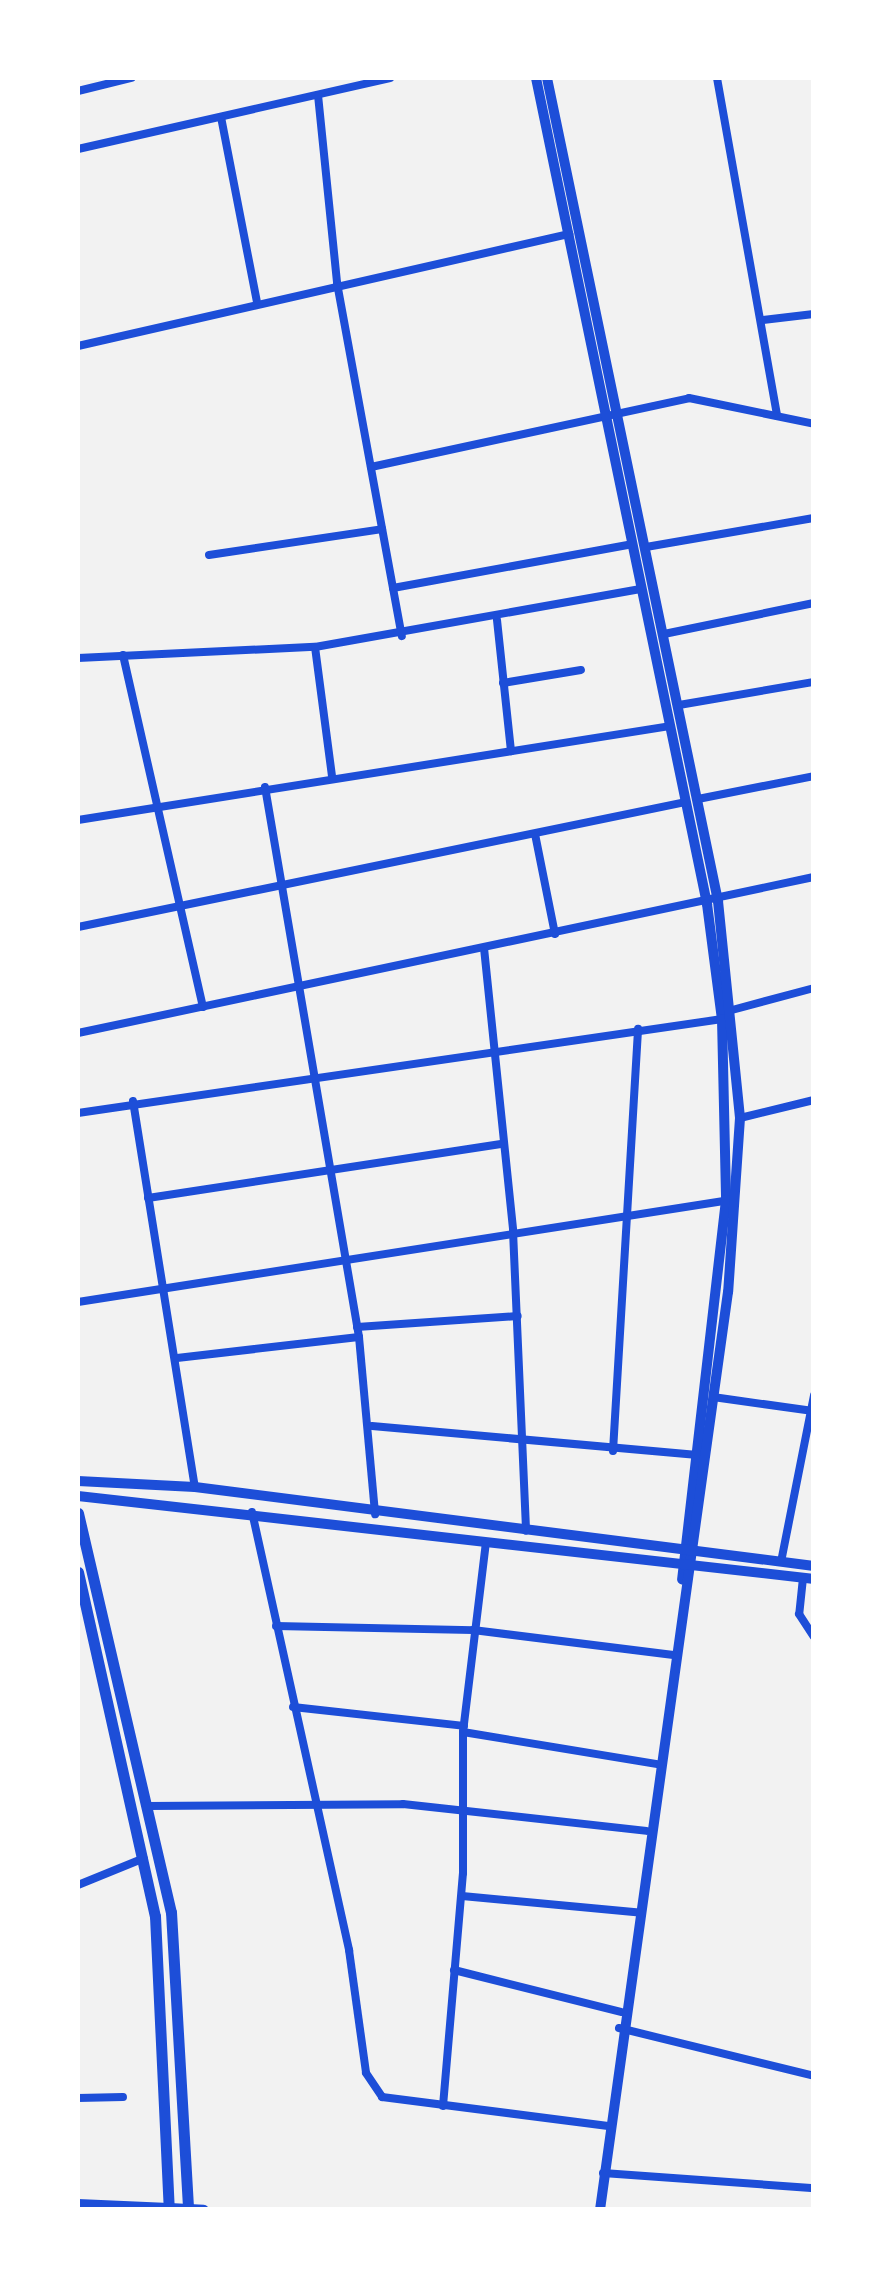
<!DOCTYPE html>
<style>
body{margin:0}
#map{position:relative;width:891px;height:2287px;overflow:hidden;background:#f2f2f2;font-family:Roboto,sans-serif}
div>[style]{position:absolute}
.minor>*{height:8px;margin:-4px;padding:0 4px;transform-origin:4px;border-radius:4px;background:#1d4ed8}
.secondary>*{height:10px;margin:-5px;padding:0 5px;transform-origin:5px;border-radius:5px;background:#1d4ed8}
.trunk>*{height:11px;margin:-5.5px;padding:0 5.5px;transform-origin:5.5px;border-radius:5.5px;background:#1d4ed8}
span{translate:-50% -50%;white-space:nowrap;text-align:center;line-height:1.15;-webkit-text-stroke:8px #fff;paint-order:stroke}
.frame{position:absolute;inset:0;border:80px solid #fff;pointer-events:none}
</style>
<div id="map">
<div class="minor">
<div style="left:717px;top:78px;width:343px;rotate:79.9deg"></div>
<div style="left:78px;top:91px;width:55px;rotate:-13.8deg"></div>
<div style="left:318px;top:95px;width:189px;rotate:84.2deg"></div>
<div style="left:337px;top:283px;width:359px;rotate:79.6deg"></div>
<div style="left:221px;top:117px;width:188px;rotate:79deg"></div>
<div style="left:78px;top:149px;width:320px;rotate:-12.8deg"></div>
<div style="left:763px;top:320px;width:51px;rotate:-6.7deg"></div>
<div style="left:78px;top:346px;width:504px;rotate:-12.85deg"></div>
<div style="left:371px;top:467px;width:325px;rotate:-12.2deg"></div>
<div style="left:689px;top:398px;width:128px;rotate:11.7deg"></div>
<div style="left:646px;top:547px;width:170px;rotate:-9.8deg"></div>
<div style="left:209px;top:555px;width:175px;rotate:-8.5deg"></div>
<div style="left:393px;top:588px;width:244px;rotate:-10.4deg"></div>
<div style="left:497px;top:620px;width:132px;rotate:83.9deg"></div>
<div style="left:664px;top:634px;width:153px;rotate:-11.7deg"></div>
<div style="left:315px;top:647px;width:131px;rotate:82.5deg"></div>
<div style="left:123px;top:655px;width:361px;rotate:77.2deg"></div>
<div style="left:78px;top:658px;width:237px;rotate:-2.7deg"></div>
<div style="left:315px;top:647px;width:332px;rotate:-10.1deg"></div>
<div style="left:503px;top:683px;width:79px;rotate:-9.5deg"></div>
<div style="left:679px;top:705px;width:137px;rotate:-9.7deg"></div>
<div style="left:265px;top:787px;width:558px;rotate:80.3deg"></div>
<div style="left:359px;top:1337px;width:178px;rotate:84.8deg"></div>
<div style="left:698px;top:799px;width:118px;rotate:-11.2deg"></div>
<div style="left:78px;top:820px;width:599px;rotate:-9.02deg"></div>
<div style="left:535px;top:834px;width:102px;rotate:78.7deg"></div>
<div style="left:78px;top:927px;width:621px;rotate:-11.62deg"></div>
<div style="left:484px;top:948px;width:284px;rotate:84.1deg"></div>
<div style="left:513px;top:1231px;width:300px;rotate:87.5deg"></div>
<div style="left:732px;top:1010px;width:85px;rotate:-15deg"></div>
<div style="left:78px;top:1033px;width:752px;rotate:-11.97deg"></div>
<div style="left:133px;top:1101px;width:391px;rotate:80.9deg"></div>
<div style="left:78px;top:1113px;width:651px;rotate:-8.3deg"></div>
<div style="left:740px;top:1118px;width:76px;rotate:-13.7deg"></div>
<div style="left:148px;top:1198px;width:357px;rotate:-8.7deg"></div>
<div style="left:78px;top:1302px;width:660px;rotate:-8.89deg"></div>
<div style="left:357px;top:1327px;width:161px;rotate:-3.9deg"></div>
<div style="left:177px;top:1358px;width:183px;rotate:-6.6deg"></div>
<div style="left:713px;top:1397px;width:101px;rotate:8deg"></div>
<div style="left:372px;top:1426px;width:324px;rotate:5.1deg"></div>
<div style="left:613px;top:1451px;width:423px;rotate:-86.6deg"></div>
<div style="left:252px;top:1512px;width:449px;rotate:77.5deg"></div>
<div style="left:349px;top:1950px;width:124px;rotate:82.1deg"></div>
<div style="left:366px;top:2073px;width:29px;rotate:56deg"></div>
<div style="left:382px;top:2097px;width:228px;rotate:7.3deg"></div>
<div style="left:781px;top:1562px;width:170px;rotate:-78.8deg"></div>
<div style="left:803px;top:1578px;width:36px;rotate:96deg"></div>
<div style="left:799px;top:1614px;width:27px;rotate:57deg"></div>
<div style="left:276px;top:1626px;width:197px;rotate:1.2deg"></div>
<div style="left:473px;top:1630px;width:202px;rotate:7.1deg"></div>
<div style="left:293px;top:1707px;width:172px;rotate:6.3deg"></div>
<div style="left:463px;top:1732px;width:197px;rotate:9.4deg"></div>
<div style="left:148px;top:1806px;width:255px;rotate:-0.4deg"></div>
<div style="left:403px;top:1804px;width:245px;rotate:6.3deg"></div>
<div style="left:78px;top:1885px;width:71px;rotate:-22.2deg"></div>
<div style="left:462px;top:1896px;width:175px;rotate:5.3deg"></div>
<div style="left:454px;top:1970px;width:172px;rotate:14.1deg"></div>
<div style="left:619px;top:2028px;width:201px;rotate:13.8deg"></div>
<div style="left:78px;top:2098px;width:45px;rotate:-1.3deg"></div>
<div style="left:443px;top:2106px;width:234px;rotate:-85.1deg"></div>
<div style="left:463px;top:1873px;width:141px;rotate:-90deg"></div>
<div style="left:463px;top:1732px;width:191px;rotate:-83.1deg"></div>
<div style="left:603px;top:2173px;width:212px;rotate:4.1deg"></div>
</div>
<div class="secondary">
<div style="left:536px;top:78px;width:844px;rotate:78.3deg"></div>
<div style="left:707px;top:904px;width:116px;rotate:82.6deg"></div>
<div style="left:722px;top:1019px;width:181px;rotate:88.7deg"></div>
<div style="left:726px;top:1200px;width:382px;rotate:96.6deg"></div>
<div style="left:547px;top:78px;width:841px;rotate:78.26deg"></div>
<div style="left:718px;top:901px;width:218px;rotate:84.2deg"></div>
<div style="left:740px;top:1118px;width:174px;rotate:93.9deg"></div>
<div style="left:728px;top:1292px;width:927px;rotate:97.94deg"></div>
<div style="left:78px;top:1481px;width:117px;rotate:2.9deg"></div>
<div style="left:195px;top:1487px;width:624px;rotate:7.27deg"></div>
<div style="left:78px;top:1496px;width:741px;rotate:6.43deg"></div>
<div style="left:78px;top:2204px;width:91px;rotate:2.5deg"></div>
</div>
<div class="trunk">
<div style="left:78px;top:1513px;width:410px;rotate:76.9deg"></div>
<div style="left:171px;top:1912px;width:298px;rotate:86.7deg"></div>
<div style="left:78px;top:1572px;width:353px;rotate:77.4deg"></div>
<div style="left:155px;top:1916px;width:294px;rotate:87.3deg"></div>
<div style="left:169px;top:2208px;width:34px;rotate:3deg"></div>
</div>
<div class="frame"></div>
</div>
